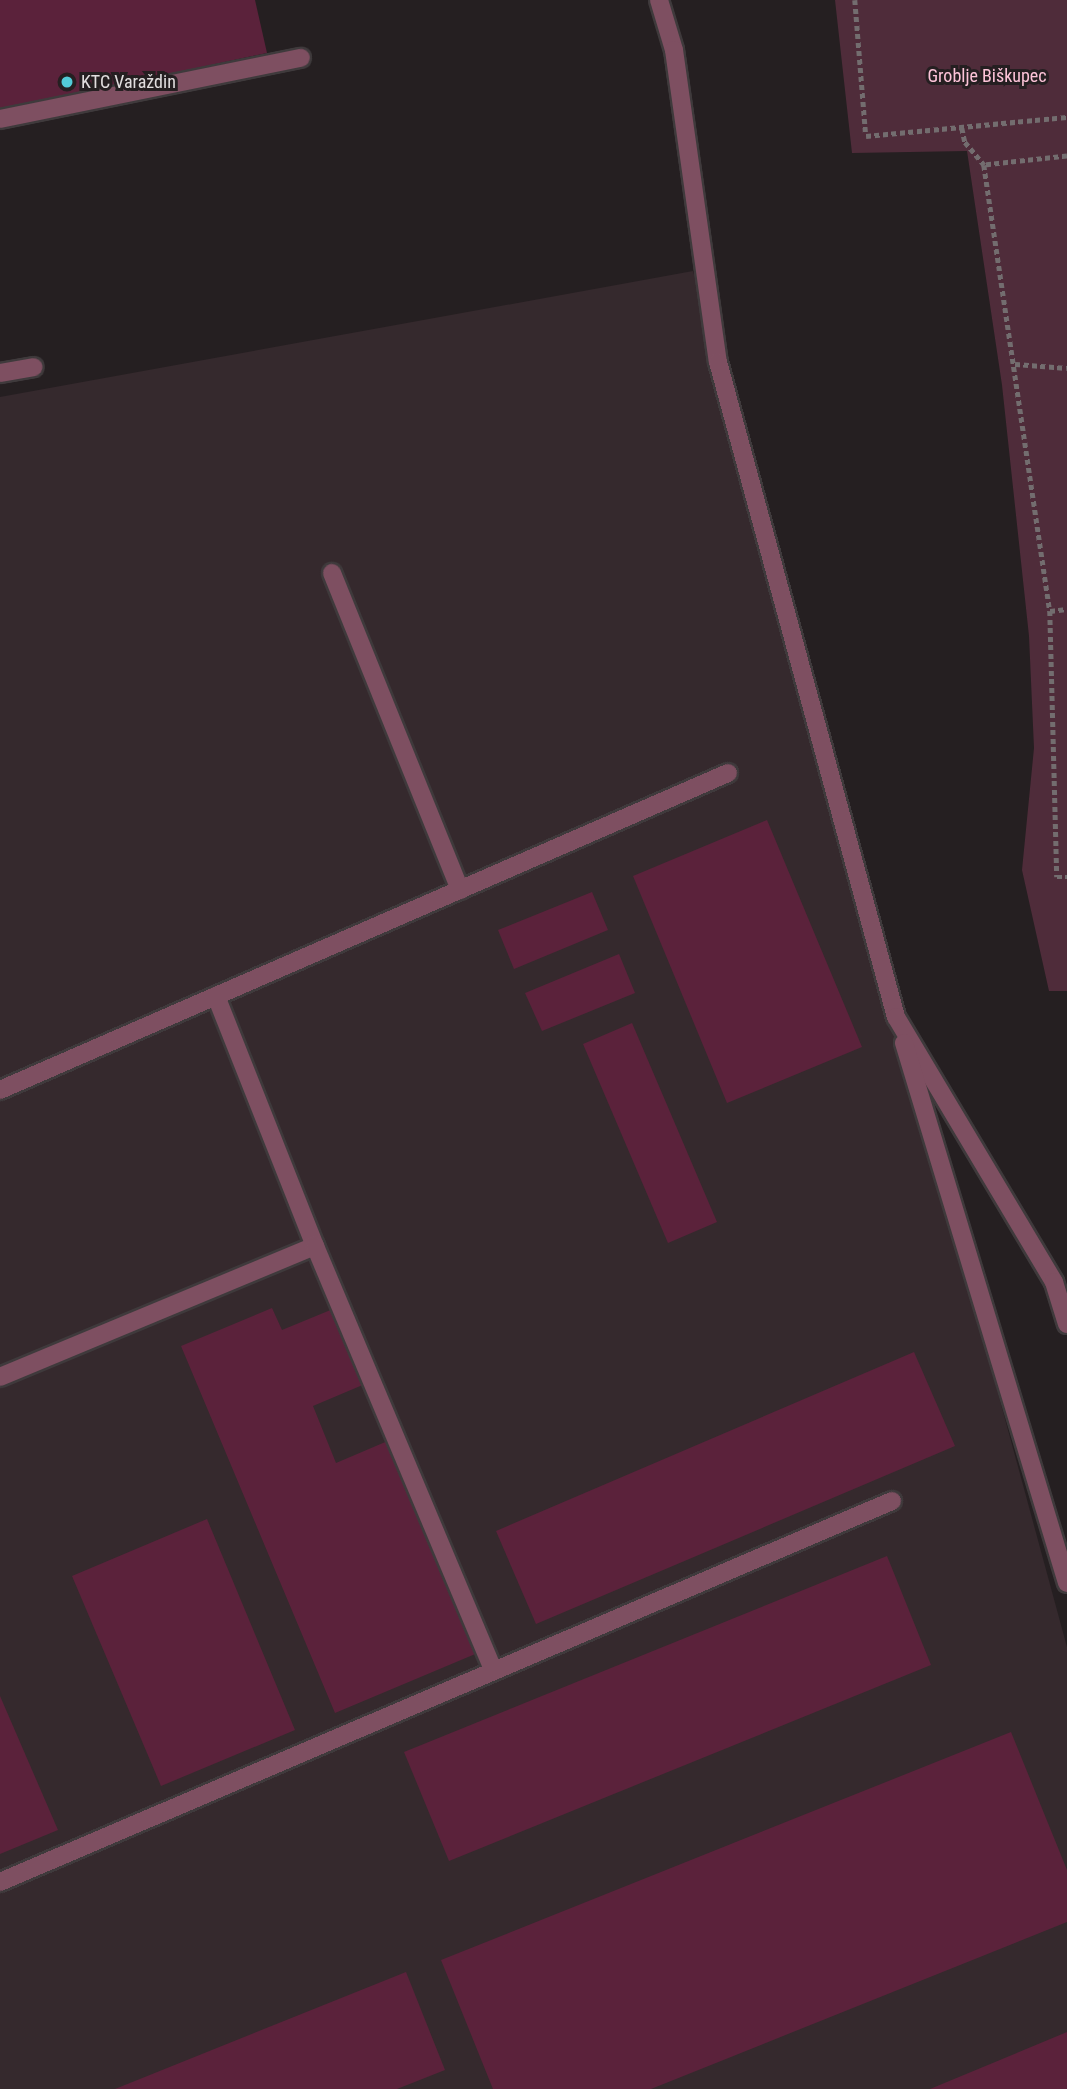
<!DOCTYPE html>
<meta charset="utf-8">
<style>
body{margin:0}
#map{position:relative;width:1067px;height:2089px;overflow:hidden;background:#251f21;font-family:"Roboto Condensed",sans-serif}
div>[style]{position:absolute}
.built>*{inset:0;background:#35292d}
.green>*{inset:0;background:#4f2c3a}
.building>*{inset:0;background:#5b223b}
.path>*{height:4.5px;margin-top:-2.25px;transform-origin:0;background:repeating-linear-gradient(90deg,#736d6f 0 5px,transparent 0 8.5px)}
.roads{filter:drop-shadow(2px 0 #3f3a3c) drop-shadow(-2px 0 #3f3a3c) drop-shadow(0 2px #3f3a3c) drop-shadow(0 -2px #3f3a3c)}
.minor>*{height:18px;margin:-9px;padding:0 9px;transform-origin:9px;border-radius:9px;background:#7e4f61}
.dots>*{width:19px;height:19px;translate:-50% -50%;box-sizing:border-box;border:4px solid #251f21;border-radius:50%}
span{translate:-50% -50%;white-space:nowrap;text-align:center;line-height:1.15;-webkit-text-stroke:6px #251f21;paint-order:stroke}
.park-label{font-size:18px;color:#fdc3d8}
.poi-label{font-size:18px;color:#e2dedf}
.left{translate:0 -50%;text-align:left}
</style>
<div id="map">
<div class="built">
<div style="clip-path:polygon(693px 271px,1067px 1647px,1067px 2089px,0 2089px,0 397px)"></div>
</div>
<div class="green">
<div style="clip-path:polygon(835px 0,1067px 0,1067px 991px,1049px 991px,1022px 870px,1034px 748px,1029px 636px,1002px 385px,967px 151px,852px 153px)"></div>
</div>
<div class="building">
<div style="clip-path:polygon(0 0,255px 0,267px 53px,0 110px)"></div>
<div style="clip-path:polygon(767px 820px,862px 1047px,727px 1103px,633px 876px)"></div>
<div style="clip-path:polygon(592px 892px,608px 930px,514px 969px,498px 930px)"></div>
<div style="clip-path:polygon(619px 954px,635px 993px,542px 1031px,525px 993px)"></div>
<div style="clip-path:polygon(632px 1023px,717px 1222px,668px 1243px,583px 1044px)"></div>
<div style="clip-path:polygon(272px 1308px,282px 1330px,333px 1309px,365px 1384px,313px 1406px,336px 1463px,390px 1440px,480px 1652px,335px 1713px,181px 1346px)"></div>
<div style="clip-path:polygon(914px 1352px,955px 1446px,536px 1624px,496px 1531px)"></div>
<div style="clip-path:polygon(207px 1519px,295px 1730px,161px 1786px,72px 1576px)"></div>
<div style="clip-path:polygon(887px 1556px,931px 1665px,449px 1861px,404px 1752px)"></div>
<div style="clip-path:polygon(0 1696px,58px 1830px,0 1854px)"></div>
<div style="clip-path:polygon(1011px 1732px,1067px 1870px,1067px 1922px,651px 2089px,493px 2089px,441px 1960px)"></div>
<div style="clip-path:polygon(406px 1972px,445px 2070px,397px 2089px,115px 2089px)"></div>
<div style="clip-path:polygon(1067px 2032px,1067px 2089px,930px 2089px)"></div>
</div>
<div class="path">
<div style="left:855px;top:0;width:136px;rotate:85.4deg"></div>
<div style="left:866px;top:136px;width:202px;rotate:-5.4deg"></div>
<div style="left:962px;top:128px;width:14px;rotate:78deg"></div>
<div style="left:965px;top:142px;width:30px;rotate:50deg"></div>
<div style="left:1067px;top:156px;width:83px;rotate:173.8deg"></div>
<div style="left:984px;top:165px;width:451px;rotate:81.6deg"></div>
<div style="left:1050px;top:611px;width:266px;rotate:88.5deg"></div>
<div style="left:1057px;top:877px;width:10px"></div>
<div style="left:1015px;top:364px;width:52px;rotate:4.4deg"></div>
<div style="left:1050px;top:611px;width:17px;rotate:-7deg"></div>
</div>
<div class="roads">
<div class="minor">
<div style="left:659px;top:0;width:52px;rotate:73.3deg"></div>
<div style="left:674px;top:50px;width:315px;rotate:82deg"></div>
<div style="left:718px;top:362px;width:679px;rotate:74.8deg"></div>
<div style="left:896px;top:1017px;width:309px;rotate:59.2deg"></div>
<div style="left:1054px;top:1282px;width:44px;rotate:72.8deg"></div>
<div style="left:0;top:119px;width:307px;rotate:-11.5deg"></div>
<div style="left:0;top:373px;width:34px;rotate:-10deg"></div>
<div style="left:332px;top:573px;width:342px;rotate:68deg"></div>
<div style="left:216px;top:996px;width:269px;rotate:68.4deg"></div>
<div style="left:904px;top:1043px;width:564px;rotate:73.2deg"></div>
<div style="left:0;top:1090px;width:794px;rotate:-23.53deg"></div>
<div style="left:0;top:1377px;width:341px;rotate:-22.6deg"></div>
<div style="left:315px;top:1246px;width:461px;rotate:67.2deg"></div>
<div style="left:0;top:1882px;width:970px;rotate:-23.13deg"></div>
</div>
</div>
<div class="dots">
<div style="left:67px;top:82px;background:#52cbd8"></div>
</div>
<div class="park-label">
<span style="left:987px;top:76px">Groblje Biškupec</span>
</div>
<div class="poi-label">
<span class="left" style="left:81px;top:82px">KTC Varaždin</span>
</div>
</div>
